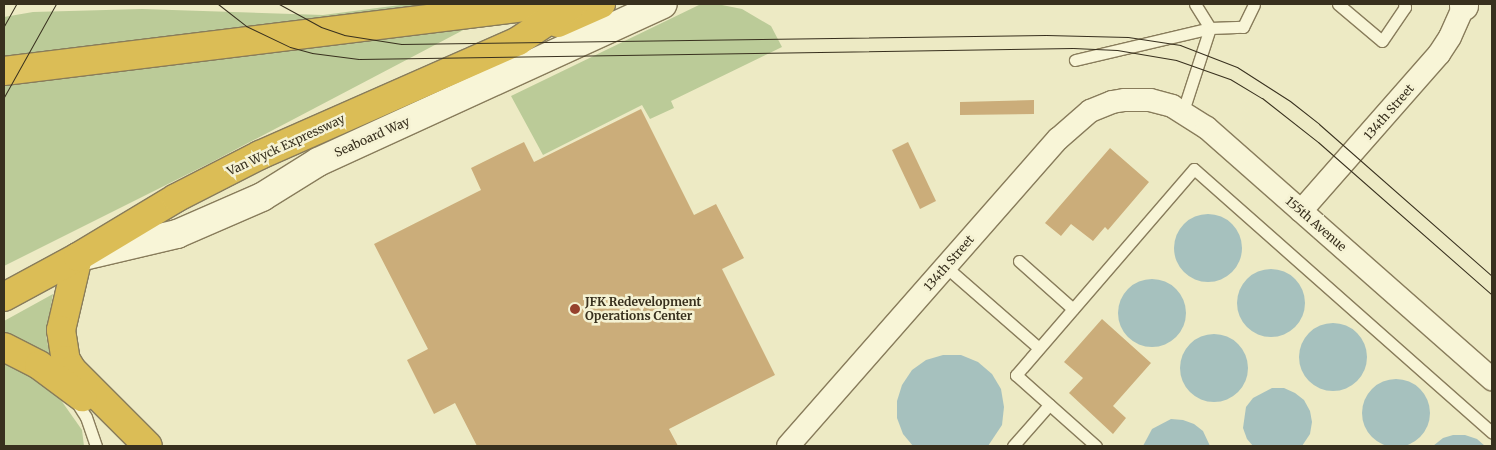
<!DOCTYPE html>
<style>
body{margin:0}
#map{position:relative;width:1496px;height:450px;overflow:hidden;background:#edeac4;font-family:Merriweather,serif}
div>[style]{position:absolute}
.green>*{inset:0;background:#bbcb98}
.water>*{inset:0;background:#a6c1be}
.round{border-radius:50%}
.building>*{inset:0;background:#cbad7a}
.roads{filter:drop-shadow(1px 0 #887c5b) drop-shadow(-1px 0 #887c5b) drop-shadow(0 1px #887c5b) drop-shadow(0 -1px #887c5b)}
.service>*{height:11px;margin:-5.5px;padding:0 5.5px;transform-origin:5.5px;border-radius:5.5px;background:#f8f5d7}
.minor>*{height:22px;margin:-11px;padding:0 11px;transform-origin:11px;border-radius:11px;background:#f8f5d7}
.tertiary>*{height:28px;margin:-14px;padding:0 14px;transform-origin:14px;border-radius:14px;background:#f8f5d7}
.motorway>*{height:28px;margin:-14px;padding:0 14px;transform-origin:14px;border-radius:14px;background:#dbbd56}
.tram>*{height:1px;margin:-0.5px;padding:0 0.5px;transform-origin:0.5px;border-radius:0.5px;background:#38301e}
.dots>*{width:14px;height:14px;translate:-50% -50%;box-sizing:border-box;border:2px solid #f5f2d3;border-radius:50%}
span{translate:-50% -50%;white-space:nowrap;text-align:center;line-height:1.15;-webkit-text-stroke:5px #f5f2d3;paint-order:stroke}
.street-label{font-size:12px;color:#38301e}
.poi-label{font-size:12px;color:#38301e;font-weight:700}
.left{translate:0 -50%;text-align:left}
.frame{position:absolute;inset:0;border:5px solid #38301e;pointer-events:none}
</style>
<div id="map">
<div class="green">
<div style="clip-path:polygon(408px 4px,513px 4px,210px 163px,4px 266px,4px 17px,33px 12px,142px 9px,323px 15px)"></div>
<div style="clip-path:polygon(701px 4px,717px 4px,742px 9px,771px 26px,782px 47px,671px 101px,674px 108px,650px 119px,642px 105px,543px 155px,511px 96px)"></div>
<div style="clip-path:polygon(53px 294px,46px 335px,51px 361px,10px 335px,4px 333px,4px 321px)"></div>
<div style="clip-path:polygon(4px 358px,51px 386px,82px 430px,84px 446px,4px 446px)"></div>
</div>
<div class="water">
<div class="round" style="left:1174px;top:214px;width:68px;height:68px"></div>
<div class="round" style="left:1237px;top:269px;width:68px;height:68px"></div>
<div class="round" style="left:1118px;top:279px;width:68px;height:68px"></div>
<div class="round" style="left:1299px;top:323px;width:68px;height:68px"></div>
<div class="round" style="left:1180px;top:334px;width:68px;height:68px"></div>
<div style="clip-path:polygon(943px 355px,961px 355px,978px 362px,992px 374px,1001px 389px,1004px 407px,1002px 425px,988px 446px,913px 446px,903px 434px,897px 418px,897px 401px,902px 385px,912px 370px,926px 360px)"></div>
<div class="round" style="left:1362px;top:379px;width:68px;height:68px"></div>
<div style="clip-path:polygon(1272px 388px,1284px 388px,1295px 393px,1304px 400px,1310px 411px,1312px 422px,1310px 434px,1302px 446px,1253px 446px,1247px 439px,1243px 428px,1246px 407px,1253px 398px)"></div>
<div style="clip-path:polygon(1171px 419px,1183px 420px,1194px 424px,1203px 431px,1210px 446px,1143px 446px,1152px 429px)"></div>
<div style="clip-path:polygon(1453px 435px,1465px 435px,1477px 439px,1485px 446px,1433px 446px,1443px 438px)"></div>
</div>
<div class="building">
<div style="clip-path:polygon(1034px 100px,1034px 114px,960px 115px,960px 102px)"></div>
<div style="clip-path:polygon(641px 109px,694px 215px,716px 204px,744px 258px,722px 269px,775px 375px,669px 429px,678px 446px,477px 446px,455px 403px,434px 414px,407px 360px,428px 349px,374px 244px,481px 190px,471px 168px,524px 142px,534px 162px)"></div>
<div style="clip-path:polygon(908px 142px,936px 201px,920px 209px,892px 150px)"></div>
<div style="clip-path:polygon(1110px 148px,1149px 182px,1108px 230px,1105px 227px,1093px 241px,1071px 224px,1061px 236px,1045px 223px)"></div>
<div style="clip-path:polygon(1102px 319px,1151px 363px,1113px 406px,1126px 418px,1113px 434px,1069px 393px,1083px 378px,1064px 362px)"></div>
</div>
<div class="roads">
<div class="service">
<div style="left:1338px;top:4px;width:57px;rotate:40.1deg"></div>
<div style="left:1382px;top:41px;width:41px;rotate:-55.9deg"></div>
<div style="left:1405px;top:7px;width:3px;rotate:-108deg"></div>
<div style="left:1075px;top:60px;width:139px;rotate:-13.3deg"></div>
<div style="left:1210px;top:28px;width:33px;rotate:-2deg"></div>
<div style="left:1243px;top:27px;width:25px;rotate:-64deg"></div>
<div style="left:1183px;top:111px;width:87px;rotate:-72deg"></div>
<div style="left:1210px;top:28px;width:28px;rotate:-122deg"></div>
<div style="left:1019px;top:261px;width:72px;rotate:41.6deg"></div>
<div style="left:946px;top:267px;width:123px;rotate:41.1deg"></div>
<div style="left:74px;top:398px;width:22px;rotate:58deg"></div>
<div style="left:86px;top:417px;width:31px;rotate:71deg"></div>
<div style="left:1013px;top:446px;width:55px;rotate:-48.7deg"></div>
<div style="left:1096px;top:446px;width:107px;rotate:-138.4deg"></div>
<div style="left:1016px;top:375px;width:272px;rotate:-49.2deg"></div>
<div style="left:1194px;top:169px;width:398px;rotate:41.5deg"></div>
</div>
<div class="minor">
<div style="left:1301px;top:211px;width:209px;rotate:-48.7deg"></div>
<div style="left:1439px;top:54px;width:20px;rotate:-57deg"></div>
<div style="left:1450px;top:37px;width:36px;rotate:-66deg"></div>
<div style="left:788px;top:446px;width:409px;rotate:-48.7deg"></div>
<div style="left:1058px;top:139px;width:43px;rotate:-41.2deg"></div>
<div style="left:1090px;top:111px;width:24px;rotate:-22deg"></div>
<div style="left:1112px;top:102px;width:13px;rotate:-9deg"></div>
<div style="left:1125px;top:100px;width:25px"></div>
<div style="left:1150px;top:100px;width:23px;rotate:15deg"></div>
<div style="left:1172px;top:106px;width:41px;rotate:32.2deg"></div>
<div style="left:1207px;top:128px;width:380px;rotate:41.4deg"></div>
</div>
<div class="tertiary">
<div style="left:1464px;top:4px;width:2px;rotate:90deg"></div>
<div style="left:84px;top:256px;width:96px;rotate:-13.3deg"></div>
<div style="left:177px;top:234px;width:93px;rotate:-23.5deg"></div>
<div style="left:262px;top:197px;width:66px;rotate:-32deg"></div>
<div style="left:318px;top:162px;width:379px;rotate:-24.6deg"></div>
</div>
<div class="motorway">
<div style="left:558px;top:23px;width:47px;rotate:-23.8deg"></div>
<div style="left:4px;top:71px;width:550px;rotate:-7deg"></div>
<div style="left:78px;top:257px;width:75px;rotate:103.1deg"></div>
<div style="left:61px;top:330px;width:30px;rotate:81deg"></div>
<div style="left:66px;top:360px;width:12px;rotate:59deg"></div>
<div style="left:72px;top:370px;width:107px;rotate:45deg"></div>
<div style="left:4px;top:297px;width:84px;rotate:-28.4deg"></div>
<div style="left:78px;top:257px;width:114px;rotate:-31deg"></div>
<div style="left:176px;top:198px;width:94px;rotate:-27.1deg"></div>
<div style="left:260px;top:155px;width:282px;rotate:-23.8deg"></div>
<div style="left:518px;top:41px;width:66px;rotate:-33.9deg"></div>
<div style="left:4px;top:347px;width:39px;rotate:27deg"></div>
<div style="left:39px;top:365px;width:54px;rotate:36.7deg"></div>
</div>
</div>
<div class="tram">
<div style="left:218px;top:4px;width:36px;rotate:38deg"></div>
<div style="left:246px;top:26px;width:49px;rotate:25.5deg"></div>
<div style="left:290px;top:47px;width:23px;rotate:15deg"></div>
<div style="left:312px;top:53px;width:47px;rotate:7.3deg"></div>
<div style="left:359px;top:59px;width:714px;rotate:-0.88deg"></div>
<div style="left:1073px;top:48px;width:44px;rotate:2.6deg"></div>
<div style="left:1117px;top:50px;width:60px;rotate:9.6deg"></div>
<div style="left:1176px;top:60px;width:57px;rotate:19.4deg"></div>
<div style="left:1230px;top:79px;width:37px;rotate:31deg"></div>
<div style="left:1262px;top:98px;width:71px;rotate:38.2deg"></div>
<div style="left:1318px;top:142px;width:232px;rotate:41.3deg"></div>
<div style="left:279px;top:4px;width:48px;rotate:28.7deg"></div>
<div style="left:321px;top:27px;width:24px;rotate:19deg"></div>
<div style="left:344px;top:35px;width:58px;rotate:9deg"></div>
<div style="left:401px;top:44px;width:645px;rotate:-0.8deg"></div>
<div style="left:1046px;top:35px;width:82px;rotate:1.4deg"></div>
<div style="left:1128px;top:37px;width:53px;rotate:8.7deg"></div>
<div style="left:1180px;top:45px;width:61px;rotate:21.1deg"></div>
<div style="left:1237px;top:67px;width:63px;rotate:32.7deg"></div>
<div style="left:1290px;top:101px;width:37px;rotate:38deg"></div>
<div style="left:1319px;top:124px;width:230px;rotate:41.3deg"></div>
<div style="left:4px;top:26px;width:25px;rotate:-61deg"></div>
<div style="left:4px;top:97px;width:107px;rotate:-60.8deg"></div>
</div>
<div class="dots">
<div style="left:575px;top:309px;background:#96412c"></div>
</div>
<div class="street-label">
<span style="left:1389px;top:112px;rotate:-49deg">134th Street</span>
<span style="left:372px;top:137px;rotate:-24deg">Seaboard Way</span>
<span style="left:286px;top:145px;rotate:-25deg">Van Wyck Expressway</span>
<span style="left:1316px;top:224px;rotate:41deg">155th Avenue</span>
<span style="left:949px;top:263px;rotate:-49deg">134th Street</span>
</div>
<div class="poi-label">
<span class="left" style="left:585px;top:309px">JFK Redevelopment<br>Operations Center</span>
</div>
<div class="frame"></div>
</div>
